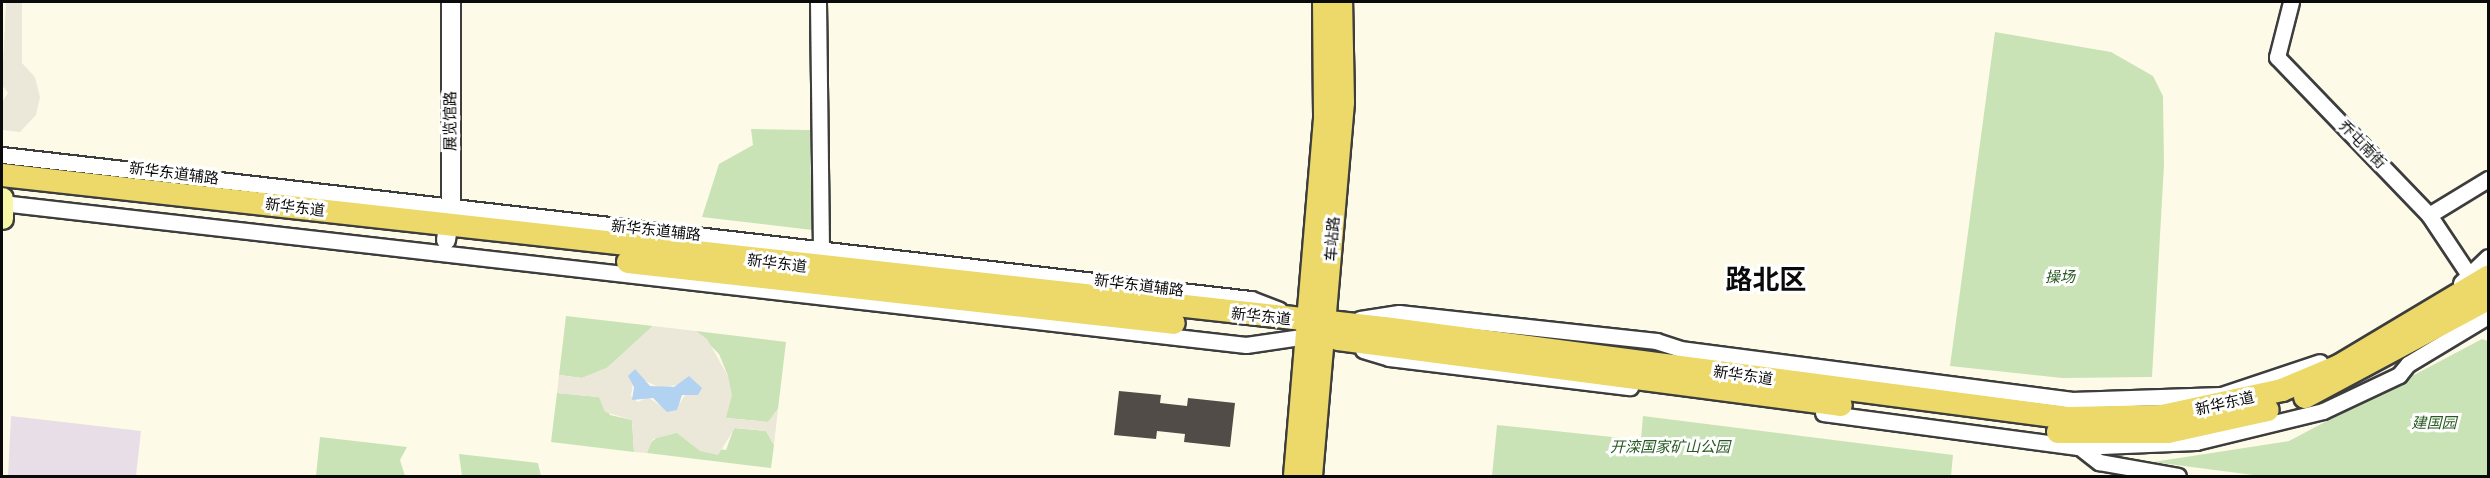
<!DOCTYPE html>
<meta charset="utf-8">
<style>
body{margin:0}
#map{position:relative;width:2490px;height:478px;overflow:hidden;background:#fdfbe8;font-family:Bitter,"Noto Sans SC",serif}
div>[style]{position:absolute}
.industrial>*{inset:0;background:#e8dee8}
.green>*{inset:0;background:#c9e3b6}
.plaza>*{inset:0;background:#ebe8da}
.water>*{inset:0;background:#b1d2f0}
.building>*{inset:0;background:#514c47}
.roads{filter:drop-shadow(2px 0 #3d3d3d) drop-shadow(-2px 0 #3d3d3d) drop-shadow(0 2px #3d3d3d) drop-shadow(0 -2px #3d3d3d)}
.minor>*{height:15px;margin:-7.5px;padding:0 7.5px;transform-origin:7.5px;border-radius:7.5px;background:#fff}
.tertiary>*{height:18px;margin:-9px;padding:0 9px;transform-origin:9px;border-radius:9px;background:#fff}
.secondary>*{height:21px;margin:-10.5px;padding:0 10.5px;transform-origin:10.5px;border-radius:10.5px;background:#f8f7a8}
.primary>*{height:22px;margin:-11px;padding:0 11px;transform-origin:11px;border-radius:11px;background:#ecd969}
span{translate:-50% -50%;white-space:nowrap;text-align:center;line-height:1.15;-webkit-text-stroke:6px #fff;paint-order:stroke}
.street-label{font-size:15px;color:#0a0a0a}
.park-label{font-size:15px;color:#275a21;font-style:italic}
.town-label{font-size:27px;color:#0a0a0a;font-weight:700}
.frame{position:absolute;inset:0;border:3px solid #0a0a0a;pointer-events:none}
</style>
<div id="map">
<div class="industrial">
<div style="clip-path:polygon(11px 416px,141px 431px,136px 476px,8px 476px)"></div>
</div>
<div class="green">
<div style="clip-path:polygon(1995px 32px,2111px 52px,2153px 76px,2163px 96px,2164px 165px,2152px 377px,2062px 378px,1950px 366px)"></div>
<div style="clip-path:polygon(751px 129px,810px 130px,812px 230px,702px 217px,719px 164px,753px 145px)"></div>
<div style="clip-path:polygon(566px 316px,653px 326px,607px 368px,582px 378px,559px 375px)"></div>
<div style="clip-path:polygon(696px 331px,786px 342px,778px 409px,768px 422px,726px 418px,728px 376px,719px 354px)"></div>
<div style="clip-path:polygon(2482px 339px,2488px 341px,2488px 476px,2261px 476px,2153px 462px,2289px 441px)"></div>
<div style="clip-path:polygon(557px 393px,599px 397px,610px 415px,632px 420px,634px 452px,551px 442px)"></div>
<div style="clip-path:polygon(1643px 416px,1953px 455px,1951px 476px,1492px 476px,1497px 425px,1641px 440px)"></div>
<div style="clip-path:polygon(734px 428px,766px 431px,774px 445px,771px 468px,647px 453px,649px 444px,662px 433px,678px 433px,694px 446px,726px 450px)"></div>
<div style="clip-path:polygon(320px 437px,407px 447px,400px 460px,405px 476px,316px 476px)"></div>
<div style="clip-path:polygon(459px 454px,538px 463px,541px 476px,462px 476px)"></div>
</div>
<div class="plaza">
<div style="clip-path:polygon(6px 2px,22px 2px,22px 63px,35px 77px,40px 97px,36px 115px,20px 132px,2px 130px,2px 102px,8px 93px,2px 85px)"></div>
<div style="clip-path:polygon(evenodd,653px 326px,696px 331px,707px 339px,728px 376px,732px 395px,726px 418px,768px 422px,778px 409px,774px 445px,766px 431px,735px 428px,718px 455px,700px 451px,677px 433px,653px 439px,647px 453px,634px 452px,632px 420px,605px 412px,599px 397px,557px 393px,559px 375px,582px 378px,607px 368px,653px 326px,641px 379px,663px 389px,683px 383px,694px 395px,686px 393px,680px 403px,661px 406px,648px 397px,638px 402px,631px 396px,633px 384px,641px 379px)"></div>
</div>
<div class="water">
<div style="clip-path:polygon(635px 369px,650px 386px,674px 387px,689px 376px,702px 388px,698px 395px,682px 395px,677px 410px,667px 412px,653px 398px,632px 400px,634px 387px,628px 376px)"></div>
</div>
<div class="building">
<div style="clip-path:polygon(1119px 391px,1161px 395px,1160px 403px,1187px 406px,1188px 398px,1235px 403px,1230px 447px,1184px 442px,1185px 434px,1157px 431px,1156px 439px,1114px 435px)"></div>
</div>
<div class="roads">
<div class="minor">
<div style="left:818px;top:2px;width:247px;rotate:89.3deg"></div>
<div style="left:2291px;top:2px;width:57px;rotate:104.3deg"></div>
<div style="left:2277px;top:57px;width:219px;rotate:46.1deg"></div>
<div style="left:2429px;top:215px;width:83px;rotate:56.3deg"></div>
<div style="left:2px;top:155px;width:1257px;rotate:6.58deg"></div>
<div style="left:1251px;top:299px;width:30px;rotate:21deg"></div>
<div style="left:2px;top:203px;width:1252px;rotate:6.51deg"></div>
<div style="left:1246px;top:345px;width:63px;rotate:-8.3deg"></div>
<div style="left:2429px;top:215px;width:69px;rotate:-31.4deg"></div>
<div style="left:2461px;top:283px;width:37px;rotate:-44deg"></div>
<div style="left:1360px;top:319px;width:39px;rotate:-9deg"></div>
<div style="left:1399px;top:313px;width:259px;rotate:6.2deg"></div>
<div style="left:1656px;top:341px;width:25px;rotate:18deg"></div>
<div style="left:1680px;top:349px;width:394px;rotate:7.4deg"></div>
<div style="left:2071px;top:400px;width:150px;rotate:-1.9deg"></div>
<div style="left:2221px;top:395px;width:104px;rotate:-18.4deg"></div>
<div style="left:1363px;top:350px;width:27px;rotate:17deg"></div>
<div style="left:1389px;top:358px;width:243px;rotate:6.9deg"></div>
<div style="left:1823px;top:413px;width:257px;rotate:7.6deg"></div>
<div style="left:2078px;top:447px;width:118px;rotate:-2.4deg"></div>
<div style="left:2196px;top:442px;width:131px;rotate:-13.7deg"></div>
<div style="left:2323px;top:411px;width:84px;rotate:-25.3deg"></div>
<div style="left:2399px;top:375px;width:14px;rotate:-51deg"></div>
<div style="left:2408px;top:364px;width:93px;rotate:-31deg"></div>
<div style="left:2077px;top:445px;width:28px;rotate:38deg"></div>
<div style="left:2099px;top:462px;width:80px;rotate:10deg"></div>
</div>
<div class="tertiary">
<div style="left:446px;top:240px;width:32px;rotate:-81deg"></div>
<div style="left:451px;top:208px;width:206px;rotate:-90deg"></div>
</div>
<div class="secondary">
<div style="left:2px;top:198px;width:20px;rotate:90deg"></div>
</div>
<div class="primary">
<div style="left:2px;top:175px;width:1390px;rotate:6.32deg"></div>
<div style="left:1384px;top:328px;width:691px;rotate:7.49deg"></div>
<div style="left:2069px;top:418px;width:93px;rotate:-1.2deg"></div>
<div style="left:2162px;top:416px;width:123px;rotate:-12.2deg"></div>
<div style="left:2282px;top:390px;width:62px;rotate:-22.8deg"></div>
<div style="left:2339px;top:366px;width:174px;rotate:-30.9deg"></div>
<div style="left:628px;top:262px;width:549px;rotate:6.37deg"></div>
<div style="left:1338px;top:339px;width:507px;rotate:7.48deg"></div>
<div style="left:2305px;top:397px;width:208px;rotate:-28.2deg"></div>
<div style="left:2058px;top:432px;width:110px"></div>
<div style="left:2168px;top:432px;width:102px;rotate:-12.4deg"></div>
<div style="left:1295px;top:476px;width:362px;rotate:-85.2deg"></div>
<div style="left:1325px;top:115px;width:113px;rotate:-90.5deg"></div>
<div style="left:1311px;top:476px;width:375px;rotate:-85.1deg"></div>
<div style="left:1343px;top:102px;width:100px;rotate:-91.1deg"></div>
</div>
</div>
<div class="street-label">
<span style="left:451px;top:121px;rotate:-90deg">展览馆路</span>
<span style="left:2362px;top:145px;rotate:46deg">乔屯南街</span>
<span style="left:174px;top:174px;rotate:7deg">新华东道辅路</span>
<span style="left:295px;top:208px;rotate:7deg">新华东道</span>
<span style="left:656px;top:231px;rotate:6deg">新华东道辅路</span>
<span style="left:1333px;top:239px;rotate:-86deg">车站路</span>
<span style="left:777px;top:264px;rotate:7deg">新华东道</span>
<span style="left:1139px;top:286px;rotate:7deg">新华东道辅路</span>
<span style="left:1261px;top:317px;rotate:6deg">新华东道</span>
<span style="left:1743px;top:376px;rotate:8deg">新华东道</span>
<span style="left:2225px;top:404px;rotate:-13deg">新华东道</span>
</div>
<div class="park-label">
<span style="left:2060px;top:278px">操场</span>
<span style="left:2434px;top:424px">建国园</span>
<span style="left:1670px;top:448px">开滦国家矿山公园</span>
</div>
<div class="town-label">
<span style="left:1766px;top:281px">路北区</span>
</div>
<div class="frame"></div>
</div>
